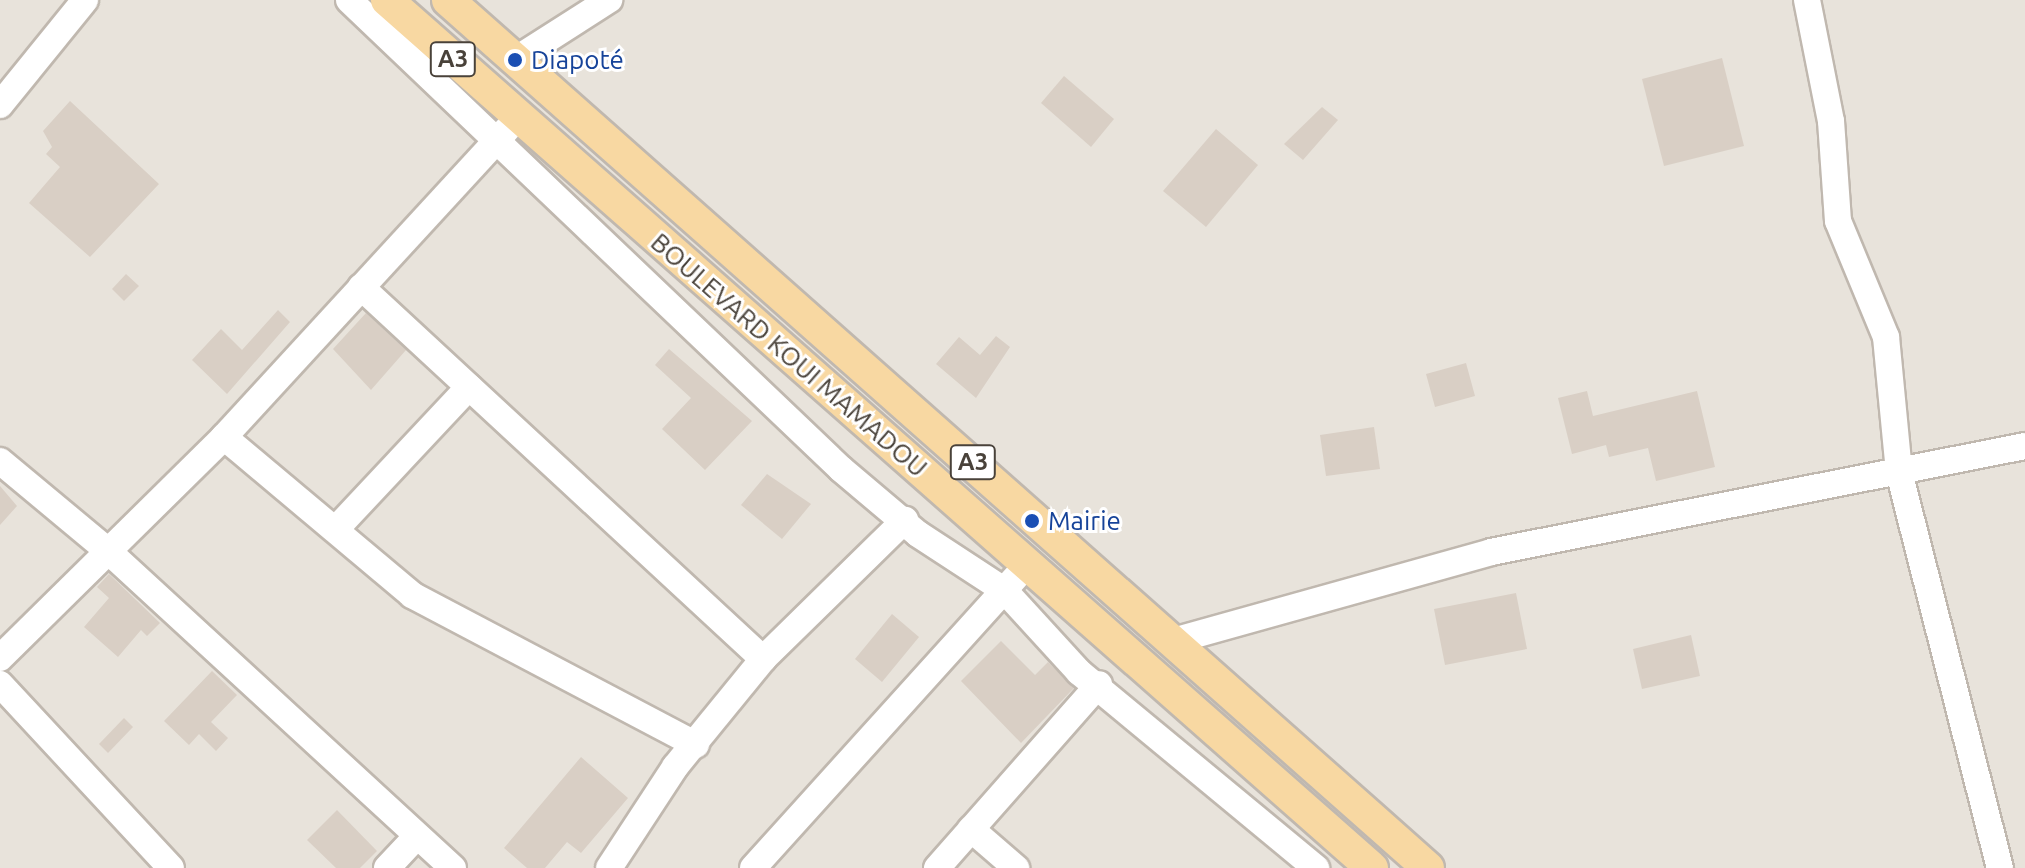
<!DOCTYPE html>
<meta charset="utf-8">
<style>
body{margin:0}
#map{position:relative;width:2025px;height:868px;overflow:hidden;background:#f5f2ec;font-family:Ubuntu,sans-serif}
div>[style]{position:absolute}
.residential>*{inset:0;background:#e8e3db}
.building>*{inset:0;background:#d9cfc5}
.roads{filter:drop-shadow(2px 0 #c0b8af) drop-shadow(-2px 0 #c0b8af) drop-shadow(0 2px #c0b8af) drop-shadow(0 -2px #c0b8af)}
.minor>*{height:26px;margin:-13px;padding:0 13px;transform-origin:13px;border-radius:13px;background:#fff}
.major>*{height:32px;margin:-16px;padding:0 16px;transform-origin:16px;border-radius:16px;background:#f8d8a2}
.dots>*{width:22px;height:22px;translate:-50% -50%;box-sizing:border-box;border:4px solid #fff;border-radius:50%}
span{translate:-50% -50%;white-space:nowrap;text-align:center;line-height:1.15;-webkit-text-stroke:6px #fff;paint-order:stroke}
.shield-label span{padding:2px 6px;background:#fff;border:2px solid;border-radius:6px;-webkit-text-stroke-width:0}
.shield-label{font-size:24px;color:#49423a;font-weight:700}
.transit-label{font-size:26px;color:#164399}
.left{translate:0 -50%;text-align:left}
.street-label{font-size:26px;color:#49423a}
</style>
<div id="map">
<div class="residential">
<div style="clip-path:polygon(0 0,2025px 0,2025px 868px,0 868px)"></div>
</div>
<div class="building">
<div style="clip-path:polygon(1722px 58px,1744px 146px,1664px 166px,1642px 79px)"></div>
<div style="clip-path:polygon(1064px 76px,1114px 119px,1091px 147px,1041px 103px)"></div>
<div style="clip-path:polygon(70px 101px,159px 184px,90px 257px,29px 203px,60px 167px,46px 154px,52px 147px,43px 131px)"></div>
<div style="clip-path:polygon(1322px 107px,1338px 120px,1303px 160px,1284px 144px)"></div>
<div style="clip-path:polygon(1216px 129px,1258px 165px,1206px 227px,1163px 191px)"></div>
<div style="clip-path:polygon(126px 274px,139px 286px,124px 301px,112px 289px)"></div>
<div style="clip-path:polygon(278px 310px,290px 322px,227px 394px,192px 360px,221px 329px,242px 350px)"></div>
<div style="clip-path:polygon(366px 313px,406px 350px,371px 390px,333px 349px)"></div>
<div style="clip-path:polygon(996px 336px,1010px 347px,976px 398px,936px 364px,959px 337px,980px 355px)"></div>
<div style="clip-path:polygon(669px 349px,752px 421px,705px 470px,662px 429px,691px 398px,655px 365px)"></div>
<div style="clip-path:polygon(1466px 363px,1475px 396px,1435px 407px,1426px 374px)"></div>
<div style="clip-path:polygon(1587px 391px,1593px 416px,1697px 391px,1715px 467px,1656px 481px,1648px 448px,1609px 457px,1606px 445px,1572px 454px,1558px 398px)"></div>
<div style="clip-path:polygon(1374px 427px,1380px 469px,1326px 476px,1320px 435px)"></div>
<div style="clip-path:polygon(767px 474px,811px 504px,782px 539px,741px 505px)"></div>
<div style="clip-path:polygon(0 486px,17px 506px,0 525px)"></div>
<div style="clip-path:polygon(109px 574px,160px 623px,147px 636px,141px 630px,118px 657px,84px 627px,109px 598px,97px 587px)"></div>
<div style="clip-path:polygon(1516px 593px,1527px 649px,1445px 665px,1434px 609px)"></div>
<div style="clip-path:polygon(892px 614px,919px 637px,882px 682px,855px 659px)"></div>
<div style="clip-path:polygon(1691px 635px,1700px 676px,1642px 689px,1633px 649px)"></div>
<div style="clip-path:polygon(1001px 641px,1035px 675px,1048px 662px,1074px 688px,1021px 743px,961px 681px)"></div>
<div style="clip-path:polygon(212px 671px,237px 695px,211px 722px,228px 738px,216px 751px,199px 734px,189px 745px,164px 721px)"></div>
<div style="clip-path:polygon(124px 718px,133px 727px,108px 753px,99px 744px)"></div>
<div style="clip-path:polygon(581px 757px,628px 798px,581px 853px,567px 842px,545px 868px,527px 868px,504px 848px)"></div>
<div style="clip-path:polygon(337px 810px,377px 851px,360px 868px,336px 868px,307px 840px)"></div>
</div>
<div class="roads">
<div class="minor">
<div style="left:349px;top:0;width:680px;rotate:43.63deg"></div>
<div style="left:841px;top:469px;width:101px;rotate:40.2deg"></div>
<div style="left:918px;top:534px;width:104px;rotate:33.2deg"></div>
<div style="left:1005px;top:591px;width:110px;rotate:47.6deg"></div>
<div style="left:1079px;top:672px;width:308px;rotate:39.6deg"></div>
<div style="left:1807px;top:0;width:123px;rotate:78.8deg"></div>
<div style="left:1831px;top:121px;width:100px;rotate:86deg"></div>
<div style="left:1838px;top:221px;width:126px;rotate:67.5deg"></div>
<div style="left:1886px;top:337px;width:136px;rotate:84.5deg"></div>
<div style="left:1899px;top:472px;width:409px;rotate:75.7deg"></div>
<div style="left:515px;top:60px;width:112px;rotate:-32.6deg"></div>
<div style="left:0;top:105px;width:135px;rotate:-51deg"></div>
<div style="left:361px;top:287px;width:548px;rotate:42.78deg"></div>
<div style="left:224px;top:437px;width:246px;rotate:40deg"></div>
<div style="left:412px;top:595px;width:321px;rotate:27.8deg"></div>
<div style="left:0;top:461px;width:139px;rotate:39.8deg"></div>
<div style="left:107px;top:550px;width:470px;rotate:42.6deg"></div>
<div style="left:337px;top:528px;width:193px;rotate:-46.9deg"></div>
<div style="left:1173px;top:641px;width:330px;rotate:-15.6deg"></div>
<div style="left:1491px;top:552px;width:544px;rotate:-11.23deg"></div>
<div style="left:0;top:658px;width:315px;rotate:-44.6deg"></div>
<div style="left:224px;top:437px;width:418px;rotate:-47.4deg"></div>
<div style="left:0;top:684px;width:251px;rotate:47.1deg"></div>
<div style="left:971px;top:829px;width:60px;rotate:40.9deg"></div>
<div style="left:387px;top:868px;width:44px;rotate:-46.8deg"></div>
<div style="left:609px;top:868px;width:121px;rotate:-56.8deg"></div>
<div style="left:675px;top:767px;width:139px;rotate:-50.8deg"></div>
<div style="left:763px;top:659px;width:199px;rotate:-44.4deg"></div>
<div style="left:753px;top:868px;width:392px;rotate:-47.9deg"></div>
<div style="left:937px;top:868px;width:245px;rotate:-48.6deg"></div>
</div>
<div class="major">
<div style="left:387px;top:0;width:1313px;rotate:41.39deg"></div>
<div style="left:448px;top:0;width:1309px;rotate:41.53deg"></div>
</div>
</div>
<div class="dots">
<div style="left:515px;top:60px;background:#1a4fb4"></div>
<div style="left:1032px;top:521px;background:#1a4fb4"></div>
</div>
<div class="shield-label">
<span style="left:453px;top:59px">A3</span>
<span style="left:973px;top:462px">A3</span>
</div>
<div class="transit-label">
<span class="left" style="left:531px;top:60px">Diapoté</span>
<span class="left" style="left:1048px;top:521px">Mairie</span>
</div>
<div class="street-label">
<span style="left:789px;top:355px;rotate:41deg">BOULEVARD KOUI MAMADOU</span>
</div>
</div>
